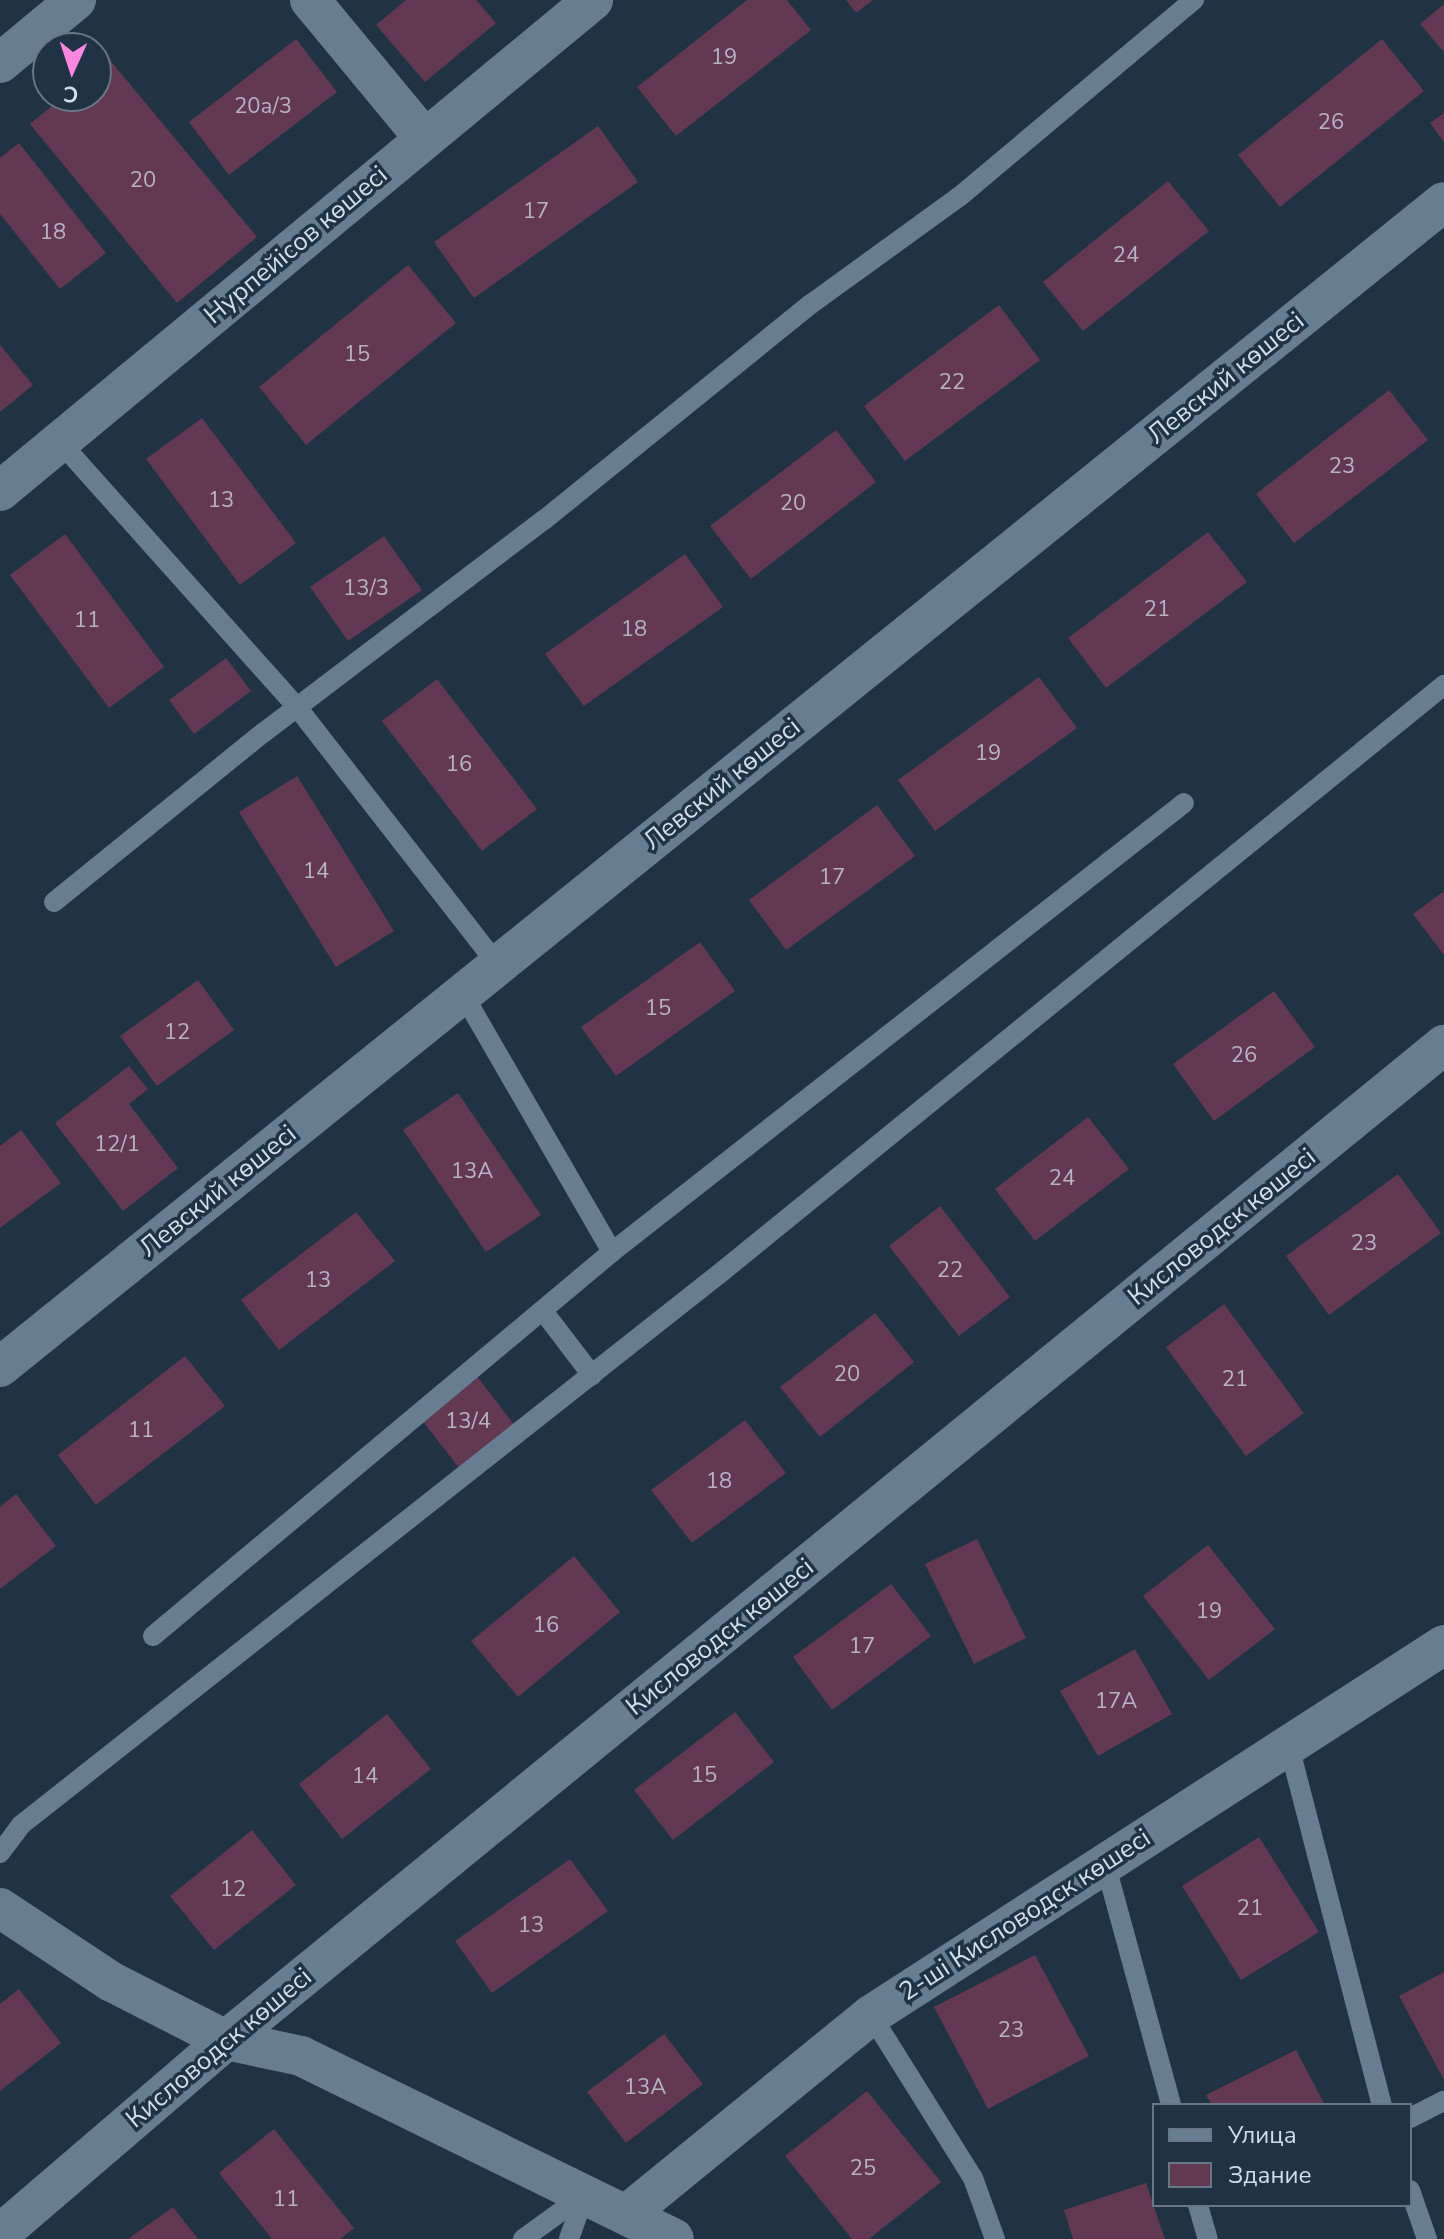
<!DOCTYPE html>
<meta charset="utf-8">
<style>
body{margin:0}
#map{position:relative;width:1444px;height:2239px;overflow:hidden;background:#1f3345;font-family:"Nunito Sans",sans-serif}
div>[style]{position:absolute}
.building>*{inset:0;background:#623853}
.service>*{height:20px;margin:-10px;padding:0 10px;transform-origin:10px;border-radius:10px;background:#677d92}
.minor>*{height:40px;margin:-20px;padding:0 20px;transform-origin:20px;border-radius:20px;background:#677d92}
span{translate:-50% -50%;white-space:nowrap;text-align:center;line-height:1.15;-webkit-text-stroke:7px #1f3345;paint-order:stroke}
.number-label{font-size:22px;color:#b6b4c4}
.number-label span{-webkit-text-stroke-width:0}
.street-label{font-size:26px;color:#d2deea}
.legend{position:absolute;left:1152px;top:2103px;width:260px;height:104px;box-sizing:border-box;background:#1f3345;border:2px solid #677787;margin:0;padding:10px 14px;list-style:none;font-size:24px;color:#d2deea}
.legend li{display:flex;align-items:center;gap:16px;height:40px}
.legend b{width:40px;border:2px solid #677787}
.north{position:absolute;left:32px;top:32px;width:80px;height:80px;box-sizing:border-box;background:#1f3345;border:2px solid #677787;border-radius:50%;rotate:183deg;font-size:22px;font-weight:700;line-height:32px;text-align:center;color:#d2deea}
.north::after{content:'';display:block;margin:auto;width:28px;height:36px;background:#fd86e1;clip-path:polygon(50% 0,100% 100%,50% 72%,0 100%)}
</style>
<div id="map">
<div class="building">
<div style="clip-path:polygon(406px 0,476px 0,496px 23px,425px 82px,376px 25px)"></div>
<div style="clip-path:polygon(747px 0,787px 0,811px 30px,676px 136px,637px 87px)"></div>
<div style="clip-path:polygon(846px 0,873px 0,856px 13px)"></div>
<div style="clip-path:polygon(1444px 4px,1444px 52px,1420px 24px)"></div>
<div style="clip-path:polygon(296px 39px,337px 92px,229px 175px,189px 122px)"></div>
<div style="clip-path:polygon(1382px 39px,1424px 91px,1280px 207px,1238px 155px)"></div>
<div style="clip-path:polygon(109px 59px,257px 237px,177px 303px,30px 124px,64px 96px,96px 96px,96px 70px)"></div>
<div style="clip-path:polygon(1444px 113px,1444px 142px,1430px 123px)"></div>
<div style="clip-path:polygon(598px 126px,638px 182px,474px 298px,434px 242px)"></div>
<div style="clip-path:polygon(19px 143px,106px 253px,60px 289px,0 214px,0 158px)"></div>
<div style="clip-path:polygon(1168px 181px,1209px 231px,1083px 331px,1043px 282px)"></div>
<div style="clip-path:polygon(408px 265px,456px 323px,306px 445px,259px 387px)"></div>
<div style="clip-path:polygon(999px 305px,1040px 360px,905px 461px,864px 406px)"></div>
<div style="clip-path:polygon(0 345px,33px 385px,0 412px)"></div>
<div style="clip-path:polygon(1389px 390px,1428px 440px,1294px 543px,1256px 494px)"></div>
<div style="clip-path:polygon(202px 418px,296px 543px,240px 585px,146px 459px)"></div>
<div style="clip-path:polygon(836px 430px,876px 482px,751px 579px,710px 526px)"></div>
<div style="clip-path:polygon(1208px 532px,1247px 582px,1106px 688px,1068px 638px)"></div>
<div style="clip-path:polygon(65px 534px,164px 667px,109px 708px,10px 575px)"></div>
<div style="clip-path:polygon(384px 536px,422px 590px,348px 641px,310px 587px)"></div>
<div style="clip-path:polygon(685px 554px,723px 607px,584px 706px,545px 654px)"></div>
<div style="clip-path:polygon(226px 658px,251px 691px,194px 734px,169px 700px)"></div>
<div style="clip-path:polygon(1039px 677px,1077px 728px,935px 831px,898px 780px)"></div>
<div style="clip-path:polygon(437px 679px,537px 809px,482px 851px,382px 721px)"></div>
<div style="clip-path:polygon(297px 776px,394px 931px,336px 967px,239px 812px)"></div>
<div style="clip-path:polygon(877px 805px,915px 856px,786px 950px,749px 900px)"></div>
<div style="clip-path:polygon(1444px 891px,1444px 955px,1413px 914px)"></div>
<div style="clip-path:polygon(700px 942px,735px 991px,616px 1076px,581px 1027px)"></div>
<div style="clip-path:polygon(198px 980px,234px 1030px,157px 1086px,120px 1036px)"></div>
<div style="clip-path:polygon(1274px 991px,1315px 1047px,1214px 1121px,1173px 1064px)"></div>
<div style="clip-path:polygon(129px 1066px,148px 1089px,129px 1104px,178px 1168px,123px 1211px,55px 1123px)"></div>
<div style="clip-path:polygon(458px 1093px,541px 1215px,486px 1252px,403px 1130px)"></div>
<div style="clip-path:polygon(1088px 1117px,1129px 1169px,1035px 1241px,995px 1189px)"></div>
<div style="clip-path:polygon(21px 1130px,61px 1183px,0 1228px,0 1146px)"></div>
<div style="clip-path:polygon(1398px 1174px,1441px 1233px,1329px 1315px,1286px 1256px)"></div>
<div style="clip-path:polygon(940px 1206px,1010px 1297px,959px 1336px,889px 1246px)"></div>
<div style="clip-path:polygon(356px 1212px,395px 1261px,279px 1350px,241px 1300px)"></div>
<div style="clip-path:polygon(1224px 1304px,1304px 1413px,1246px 1456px,1166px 1347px)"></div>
<div style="clip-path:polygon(875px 1313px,914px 1362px,820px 1437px,780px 1387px)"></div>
<div style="clip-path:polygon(185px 1356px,225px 1406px,96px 1505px,58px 1455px)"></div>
<div style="clip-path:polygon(477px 1376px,515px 1426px,459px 1468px,421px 1419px)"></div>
<div style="clip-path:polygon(745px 1420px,786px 1473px,692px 1543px,651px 1490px)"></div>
<div style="clip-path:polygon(16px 1494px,56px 1546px,0 1589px,0 1507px)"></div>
<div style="clip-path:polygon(977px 1539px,1026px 1638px,974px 1664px,925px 1564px)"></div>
<div style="clip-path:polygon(1208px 1545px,1275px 1629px,1209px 1680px,1143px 1596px)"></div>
<div style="clip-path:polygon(574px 1556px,620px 1612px,518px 1697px,471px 1641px)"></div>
<div style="clip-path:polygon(891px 1584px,931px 1636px,832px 1710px,793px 1657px)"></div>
<div style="clip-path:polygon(1135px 1649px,1172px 1714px,1098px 1756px,1060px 1691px)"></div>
<div style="clip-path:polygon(735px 1712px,774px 1762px,673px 1840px,634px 1790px)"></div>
<div style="clip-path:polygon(387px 1714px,431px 1769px,342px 1839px,299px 1784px)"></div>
<div style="clip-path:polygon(252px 1830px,296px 1885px,214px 1950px,170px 1896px)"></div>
<div style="clip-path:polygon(1259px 1837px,1319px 1932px,1241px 1980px,1182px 1886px)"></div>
<div style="clip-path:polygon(570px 1859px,608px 1911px,492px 1993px,455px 1941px)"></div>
<div style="clip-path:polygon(1035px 1955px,1089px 2056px,988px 2109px,934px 2007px)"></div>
<div style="clip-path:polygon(1444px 1972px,1444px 2080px,1399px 1996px)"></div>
<div style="clip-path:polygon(19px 1989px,61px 2043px,0 2091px,0 2004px)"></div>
<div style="clip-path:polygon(664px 2034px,703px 2084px,626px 2143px,587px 2092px)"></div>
<div style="clip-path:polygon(1296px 2050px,1325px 2105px,1212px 2105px,1206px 2095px)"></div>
<div style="clip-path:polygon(867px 2091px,941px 2182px,869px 2239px,852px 2239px,785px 2156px)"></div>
<div style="clip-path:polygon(274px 2129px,354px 2228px,340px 2239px,272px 2239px,219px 2173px)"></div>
<div style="clip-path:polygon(1146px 2183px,1165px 2239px,1073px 2239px,1064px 2210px)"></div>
<div style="clip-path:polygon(173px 2207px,198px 2239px,128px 2239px)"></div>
</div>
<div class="service">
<div style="left:60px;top:442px;width:356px;rotate:48.2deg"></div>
<div style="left:297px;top:707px;width:327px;rotate:52.1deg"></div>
<div style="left:54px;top:902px;width:269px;rotate:-39deg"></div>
<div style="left:263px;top:733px;width:353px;rotate:-37.2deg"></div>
<div style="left:544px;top:520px;width:343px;rotate:-39deg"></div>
<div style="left:811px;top:304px;width:183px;rotate:-35.9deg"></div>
<div style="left:959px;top:197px;width:307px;rotate:-40deg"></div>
<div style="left:463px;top:994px;width:298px;rotate:60deg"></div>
<div style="left:543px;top:1311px;width:81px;rotate:52.6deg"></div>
<div style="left:153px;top:1636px;width:598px;rotate:-39.92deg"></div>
<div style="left:612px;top:1252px;width:727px;rotate:-38.13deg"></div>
<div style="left:1289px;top:1746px;width:371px;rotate:75.5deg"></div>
<div style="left:0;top:1853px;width:35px;rotate:-53deg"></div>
<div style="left:21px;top:1825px;width:896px;rotate:-38.29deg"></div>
<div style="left:724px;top:1270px;width:928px;rotate:-39.09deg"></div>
<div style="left:1105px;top:1863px;width:251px;rotate:74.7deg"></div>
<div style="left:871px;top:2015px;width:192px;rotate:58deg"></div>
<div style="left:973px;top:2178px;width:65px;rotate:70.2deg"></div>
<div style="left:1410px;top:2118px;width:38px;rotate:-27deg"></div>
<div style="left:1410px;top:2190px;width:52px;rotate:70.9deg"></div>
<div style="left:1198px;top:2205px;width:35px;rotate:74deg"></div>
<div style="left:523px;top:2239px;width:77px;rotate:-36deg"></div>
<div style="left:585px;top:2194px;width:48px;rotate:109.6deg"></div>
</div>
<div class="minor">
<div style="left:310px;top:0;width:180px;rotate:50.4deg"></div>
<div style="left:0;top:63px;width:99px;rotate:-39.7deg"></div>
<div style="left:0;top:491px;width:770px;rotate:-39.62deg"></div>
<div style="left:0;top:1367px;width:1855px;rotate:-38.9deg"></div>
<div style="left:0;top:1908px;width:134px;rotate:33.5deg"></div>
<div style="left:112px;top:1982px;width:128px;rotate:27deg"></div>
<div style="left:226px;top:2040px;width:77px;rotate:12deg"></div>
<div style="left:301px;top:2056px;width:415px;rotate:26.1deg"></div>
<div style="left:627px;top:2214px;width:315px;rotate:-39.2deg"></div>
<div style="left:871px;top:2015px;width:682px;rotate:-32.85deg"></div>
<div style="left:0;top:2234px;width:298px;rotate:-40.6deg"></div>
<div style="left:226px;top:2040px;width:1573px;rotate:-39.25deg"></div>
</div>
<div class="number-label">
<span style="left:724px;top:58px">19</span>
<span style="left:263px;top:107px">20а/3</span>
<span style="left:1331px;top:123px">26</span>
<span style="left:143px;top:181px">20</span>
<span style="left:536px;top:212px">17</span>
<span style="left:53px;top:233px">18</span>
<span style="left:1126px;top:256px">24</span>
<span style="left:357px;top:355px">15</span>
<span style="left:952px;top:383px">22</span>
<span style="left:1342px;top:467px">23</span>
<span style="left:221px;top:501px">13</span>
<span style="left:793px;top:504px">20</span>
<span style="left:366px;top:589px">13/3</span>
<span style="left:1157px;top:610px">21</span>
<span style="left:87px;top:621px">11</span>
<span style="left:634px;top:630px">18</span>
<span style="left:988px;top:754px">19</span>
<span style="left:459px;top:765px">16</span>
<span style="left:316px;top:872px">14</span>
<span style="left:832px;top:878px">17</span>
<span style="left:658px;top:1009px">15</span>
<span style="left:177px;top:1033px">12</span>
<span style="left:1244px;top:1056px">26</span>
<span style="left:117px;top:1145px">12/1</span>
<span style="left:472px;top:1172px">13А</span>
<span style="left:1062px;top:1179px">24</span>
<span style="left:1364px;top:1244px">23</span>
<span style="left:950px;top:1271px">22</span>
<span style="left:318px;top:1281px">13</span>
<span style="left:847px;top:1375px">20</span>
<span style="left:1235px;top:1380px">21</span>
<span style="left:468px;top:1422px">13/4</span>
<span style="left:141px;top:1431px">11</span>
<span style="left:719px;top:1482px">18</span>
<span style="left:1209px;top:1612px">19</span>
<span style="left:546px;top:1626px">16</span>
<span style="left:862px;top:1647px">17</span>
<span style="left:1116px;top:1702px">17А</span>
<span style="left:704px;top:1776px">15</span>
<span style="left:365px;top:1777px">14</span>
<span style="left:233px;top:1890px">12</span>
<span style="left:1250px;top:1909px">21</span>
<span style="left:531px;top:1926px">13</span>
<span style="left:1011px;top:2031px">23</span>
<span style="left:645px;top:2088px">13А</span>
<span style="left:863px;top:2169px">25</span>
<span style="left:286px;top:2200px">11</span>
</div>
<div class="street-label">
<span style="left:296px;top:245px;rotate:-40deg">Нурпейісов көшесі</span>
<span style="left:1226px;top:378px;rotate:-39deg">Левский көшесі</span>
<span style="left:722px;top:784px;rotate:-39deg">Левский көшесі</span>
<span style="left:218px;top:1191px;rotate:-39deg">Левский көшесі</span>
<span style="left:1222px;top:1227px;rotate:-39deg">Кисловодск көшесі</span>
<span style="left:720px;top:1637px;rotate:-39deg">Кисловодск көшесі</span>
<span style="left:1025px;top:1915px;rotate:-33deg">2-ші Кисловодск көшесі</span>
<span style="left:219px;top:2048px;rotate:-40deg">Кисловодск көшесі</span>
</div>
<ul class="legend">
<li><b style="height:10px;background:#677d92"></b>Улица</li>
<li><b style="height:22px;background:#623853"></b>Здание</li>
</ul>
<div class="north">С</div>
</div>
